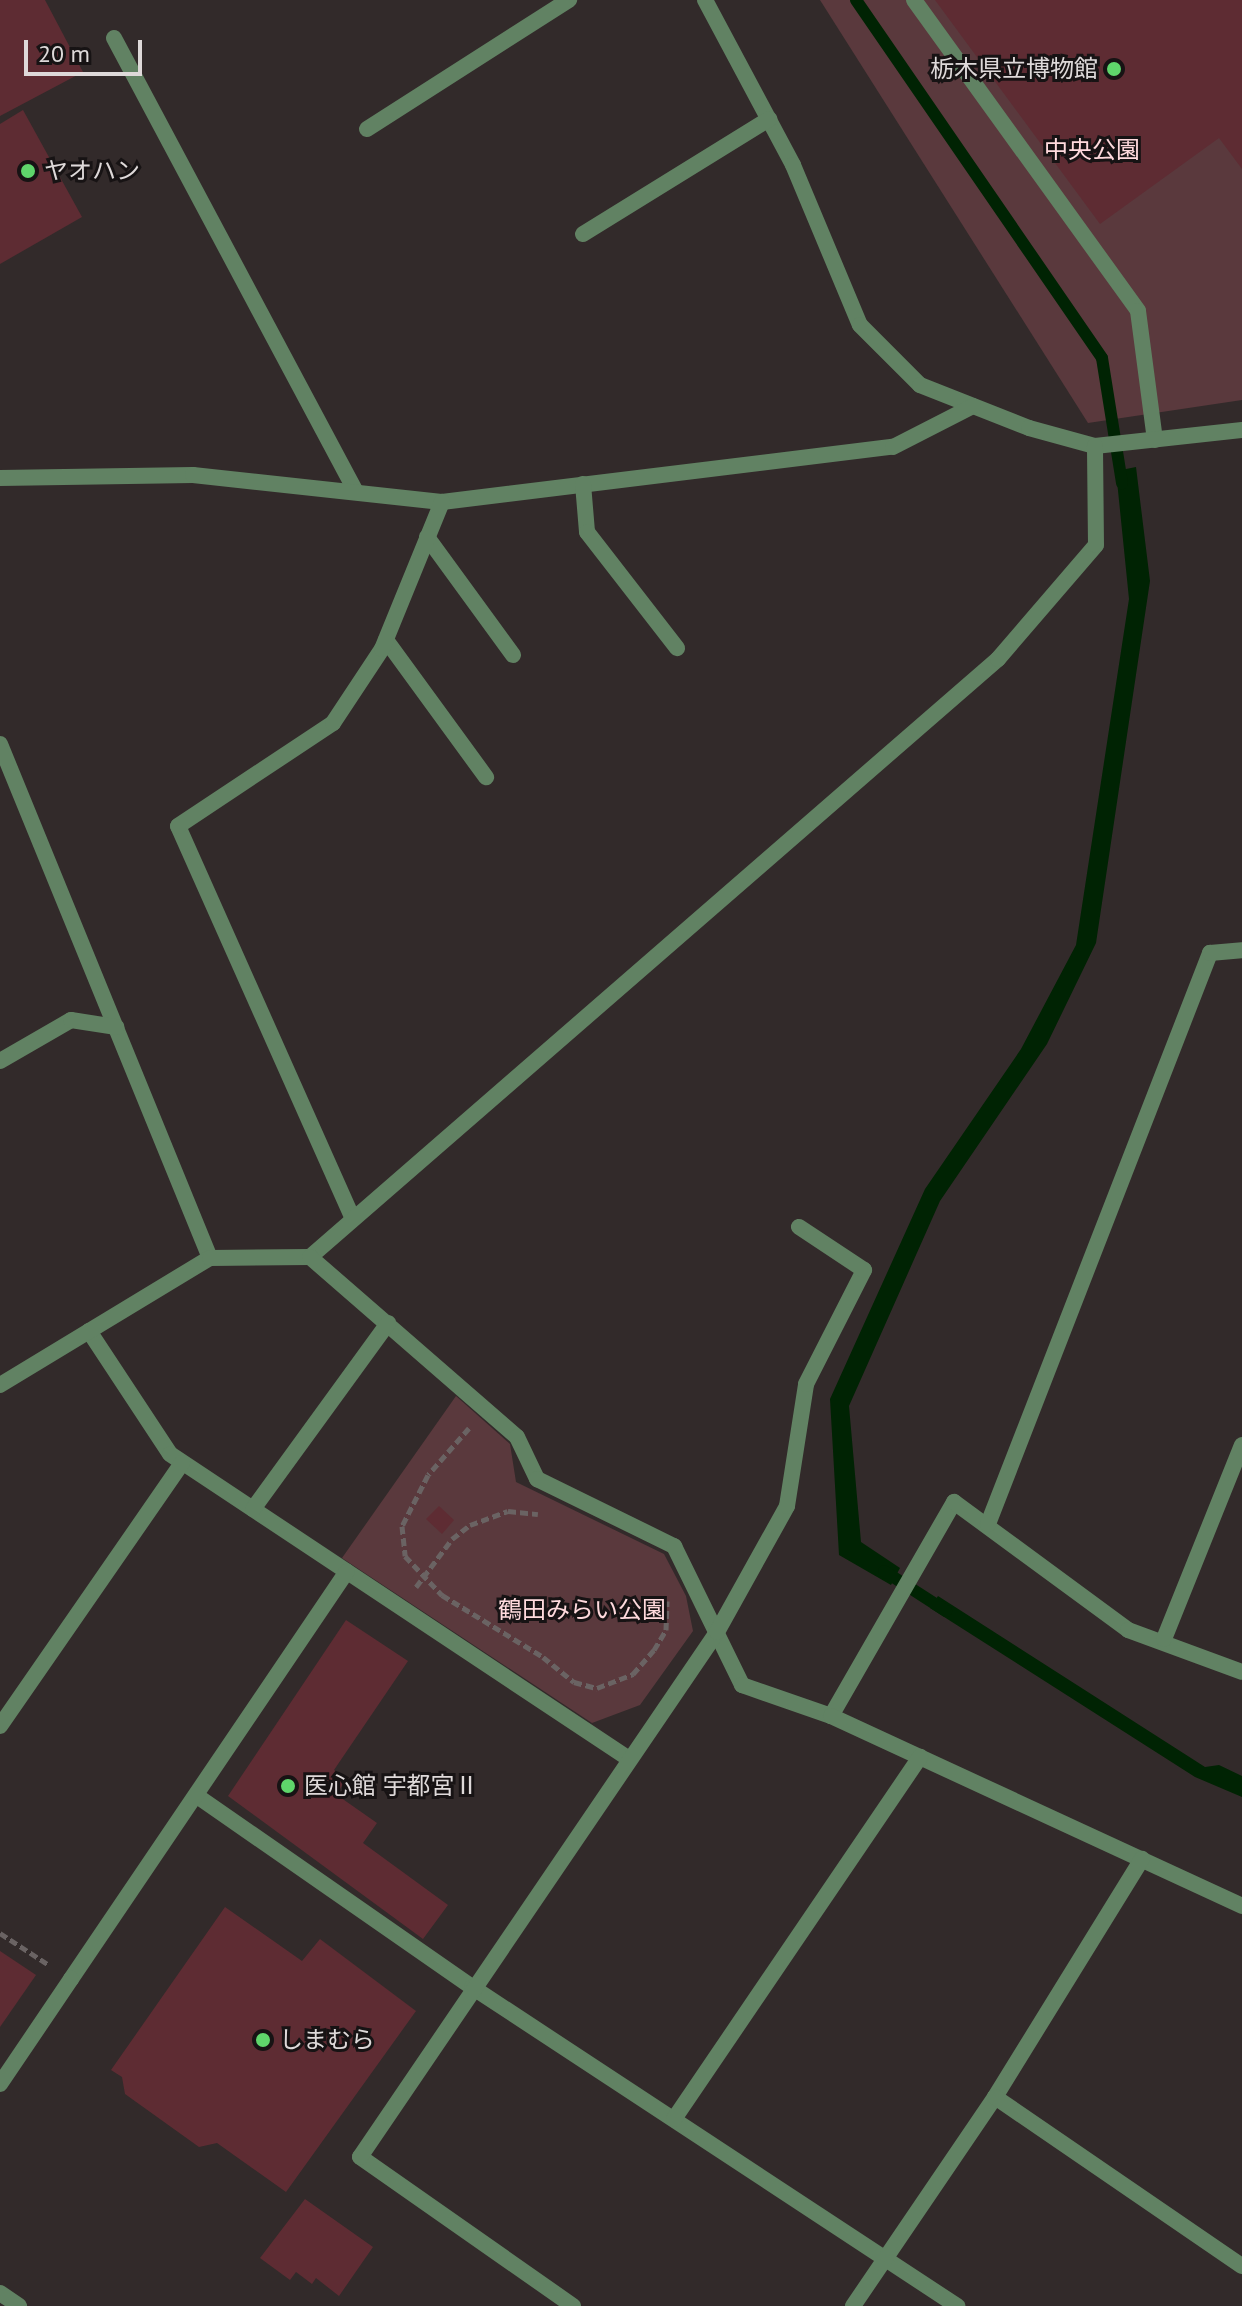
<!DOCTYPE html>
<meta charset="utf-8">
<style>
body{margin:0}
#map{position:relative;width:1242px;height:2306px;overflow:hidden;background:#322a2a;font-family:"PT Sans","Noto Sans JP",sans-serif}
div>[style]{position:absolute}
.green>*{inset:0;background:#5a393d}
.water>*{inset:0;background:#002303}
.stream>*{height:12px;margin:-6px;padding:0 6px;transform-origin:6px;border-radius:6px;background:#002303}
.building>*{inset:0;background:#5e2c33}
.path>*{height:5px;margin-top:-2.5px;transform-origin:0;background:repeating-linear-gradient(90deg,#6a6363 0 8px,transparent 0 12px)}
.service>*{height:16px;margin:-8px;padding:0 8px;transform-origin:8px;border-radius:8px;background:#618263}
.minor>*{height:16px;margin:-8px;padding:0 8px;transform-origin:8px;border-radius:8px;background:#618263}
.tertiary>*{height:16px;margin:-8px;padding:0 8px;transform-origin:8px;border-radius:8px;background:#618263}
.dots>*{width:22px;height:22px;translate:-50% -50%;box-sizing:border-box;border:4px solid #171314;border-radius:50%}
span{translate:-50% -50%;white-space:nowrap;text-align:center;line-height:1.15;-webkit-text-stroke:6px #171314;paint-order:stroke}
.poi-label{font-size:24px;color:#ded9d9}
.right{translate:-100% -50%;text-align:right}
.left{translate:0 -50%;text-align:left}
.park-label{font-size:24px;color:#ffdadd}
.scale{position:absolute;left:24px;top:40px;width:118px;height:36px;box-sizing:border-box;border:4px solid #ded9d9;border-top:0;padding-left:10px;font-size:24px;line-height:28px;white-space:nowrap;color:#ded9d9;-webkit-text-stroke:6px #171314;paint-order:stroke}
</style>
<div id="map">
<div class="green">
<div style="clip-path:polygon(820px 0,1242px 0,1242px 400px,1088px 423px)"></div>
<div style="clip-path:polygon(456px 1396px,510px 1444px,516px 1482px,664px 1554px,686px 1596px,693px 1631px,640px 1705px,592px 1723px,342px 1558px)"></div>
</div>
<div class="water">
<div style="clip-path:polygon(1136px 467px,1150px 581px,1096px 943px,1047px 1044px,940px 1201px,849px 1406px,861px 1542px,900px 1568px,891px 1585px,839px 1555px,830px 1399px,925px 1189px,1021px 1049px,1076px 945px,1129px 599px,1116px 471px)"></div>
<div style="clip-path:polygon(938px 1596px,1205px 1767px,1219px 1765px,1242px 1776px,1242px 1797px,1195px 1777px,930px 1608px)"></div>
</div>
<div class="stream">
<div style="left:856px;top:0;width:434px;rotate:55.5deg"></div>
<div style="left:1102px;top:358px;width:127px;rotate:80.9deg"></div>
<div style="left:884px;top:1571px;width:74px;rotate:32.8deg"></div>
</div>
<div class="building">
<div style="clip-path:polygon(0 0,45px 0,83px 72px,0 116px)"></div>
<div style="clip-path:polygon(935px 0,1242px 0,1242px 169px,1219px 138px,1100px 224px)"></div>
<div style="clip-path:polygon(23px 110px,82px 217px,0 264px,0 124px)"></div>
<div style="clip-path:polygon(439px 1506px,454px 1520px,442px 1534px,426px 1519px)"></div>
<div style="clip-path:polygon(346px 1620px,408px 1661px,334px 1770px,346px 1778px,337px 1795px,377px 1823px,363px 1843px,448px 1905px,423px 1939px,228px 1796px)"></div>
<div style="clip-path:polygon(225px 1907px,302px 1961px,320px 1939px,416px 2011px,286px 2192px,217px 2143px,199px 2147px,125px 2094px,122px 2077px,111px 2070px)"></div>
<div style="clip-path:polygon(0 1951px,36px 1975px,0 2027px)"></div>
<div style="clip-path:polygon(305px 2199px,373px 2247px,339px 2296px,316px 2278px,312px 2284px,296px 2272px,290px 2280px,260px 2258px)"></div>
</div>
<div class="path">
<div style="left:469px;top:1428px;width:62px;rotate:131.1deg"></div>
<div style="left:428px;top:1475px;width:57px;rotate:117deg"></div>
<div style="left:402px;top:1526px;width:30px;rotate:84deg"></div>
<div style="left:405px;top:1556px;width:54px;rotate:46.5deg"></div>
<div style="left:442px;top:1595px;width:119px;rotate:31.5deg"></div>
<div style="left:543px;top:1657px;width:40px;rotate:39deg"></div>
<div style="left:574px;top:1682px;width:24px;rotate:15deg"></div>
<div style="left:597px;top:1688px;width:39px;rotate:-21deg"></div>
<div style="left:633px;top:1674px;width:32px;rotate:-49deg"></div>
<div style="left:654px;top:1650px;width:23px;rotate:-59deg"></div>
<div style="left:666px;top:1630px;width:29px;rotate:-88deg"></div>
<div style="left:416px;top:1587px;width:60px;rotate:-53.1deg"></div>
<div style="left:452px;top:1539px;width:23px;rotate:-38deg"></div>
<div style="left:470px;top:1525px;width:40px;rotate:-20.2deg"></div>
<div style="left:508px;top:1511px;width:30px;rotate:6deg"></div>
<div style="left:0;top:1933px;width:59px;rotate:33.1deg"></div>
</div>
<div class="service">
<div style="left:914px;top:0;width:383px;rotate:54.2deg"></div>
<div style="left:1138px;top:311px;width:130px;rotate:82.5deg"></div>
</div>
<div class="minor">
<div style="left:705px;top:0;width:187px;rotate:61.9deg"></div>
<div style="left:793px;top:165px;width:173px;rotate:67.3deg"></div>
<div style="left:860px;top:325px;width:85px;rotate:45deg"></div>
<div style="left:920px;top:385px;width:117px;rotate:21.5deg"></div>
<div style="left:1029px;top:428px;width:68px;rotate:15.3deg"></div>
<div style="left:1095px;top:446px;width:148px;rotate:-6.2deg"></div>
<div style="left:114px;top:38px;width:514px;rotate:61.94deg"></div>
<div style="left:367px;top:129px;width:240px;rotate:-32.6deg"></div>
<div style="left:583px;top:234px;width:219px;rotate:-31.7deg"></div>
<div style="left:0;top:478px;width:193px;rotate:-0.9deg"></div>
<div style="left:193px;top:475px;width:250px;rotate:6.2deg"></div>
<div style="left:442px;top:502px;width:454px;rotate:-7deg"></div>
<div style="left:893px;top:447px;width:90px;rotate:-27.1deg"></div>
<div style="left:583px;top:484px;width:48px;rotate:85.2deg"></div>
<div style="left:587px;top:532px;width:147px;rotate:52.2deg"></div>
<div style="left:427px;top:537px;width:146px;rotate:53.9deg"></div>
<div style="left:386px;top:640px;width:170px;rotate:53.9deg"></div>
<div style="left:0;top:744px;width:555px;rotate:67.78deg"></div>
<div style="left:0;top:1061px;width:82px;rotate:-30deg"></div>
<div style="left:71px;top:1020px;width:46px;rotate:8.8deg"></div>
<div style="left:353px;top:1219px;width:430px;rotate:-114deg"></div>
<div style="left:178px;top:826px;width:186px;rotate:-33.6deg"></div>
<div style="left:333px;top:723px;width:89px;rotate:-56.5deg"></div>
<div style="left:382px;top:649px;width:159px;rotate:-67.8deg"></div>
<div style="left:310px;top:1257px;width:912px;rotate:-41deg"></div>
<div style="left:998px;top:659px;width:150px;rotate:-49.3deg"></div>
<div style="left:1096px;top:545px;width:99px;rotate:-90.6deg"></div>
<div style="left:89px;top:1331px;width:147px;rotate:56.6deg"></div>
<div style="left:170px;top:1454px;width:551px;rotate:33.6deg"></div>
<div style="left:0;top:1385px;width:245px;rotate:-31.2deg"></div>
<div style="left:210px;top:1258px;width:100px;rotate:-0.6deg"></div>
<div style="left:310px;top:1257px;width:274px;rotate:41deg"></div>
<div style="left:517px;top:1437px;width:47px;rotate:64.5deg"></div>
<div style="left:537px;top:1479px;width:153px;rotate:26.1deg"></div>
<div style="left:674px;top:1546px;width:155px;rotate:63.9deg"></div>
<div style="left:742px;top:1685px;width:94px;rotate:19.2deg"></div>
<div style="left:831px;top:1716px;width:247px;rotate:-60.1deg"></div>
<div style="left:954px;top:1502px;width:216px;rotate:36.3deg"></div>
<div style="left:1128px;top:1630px;width:121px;rotate:20.2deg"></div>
<div style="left:253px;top:1509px;width:230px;rotate:-54deg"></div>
<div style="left:988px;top:1524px;width:613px;rotate:-68.75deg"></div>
<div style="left:1210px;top:953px;width:32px;rotate:-5deg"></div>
<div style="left:1164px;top:1639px;width:209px;rotate:-68.1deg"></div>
<div style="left:831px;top:1716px;width:453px;rotate:24.8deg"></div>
<div style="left:0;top:1726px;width:320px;rotate:-55.3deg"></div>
<div style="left:197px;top:1796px;width:335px;rotate:34.8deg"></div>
<div style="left:472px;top:1987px;width:581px;rotate:33.33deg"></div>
<div style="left:71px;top:1979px;width:492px;rotate:-55.9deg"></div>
<div style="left:995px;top:2097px;width:280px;rotate:-58.3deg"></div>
<div style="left:674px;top:2119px;width:438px;rotate:-55.8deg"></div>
<div style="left:573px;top:2306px;width:260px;rotate:-145deg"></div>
<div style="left:360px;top:2157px;width:635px;rotate:-55.78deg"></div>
<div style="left:717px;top:1632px;width:144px;rotate:-60.9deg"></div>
<div style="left:787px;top:1506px;width:123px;rotate:-81.1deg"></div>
<div style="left:806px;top:1384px;width:128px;rotate:-63deg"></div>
<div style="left:864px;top:1270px;width:78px;rotate:-146.5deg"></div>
<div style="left:853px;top:2306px;width:253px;rotate:-55.8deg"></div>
<div style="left:995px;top:2097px;width:299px;rotate:34.4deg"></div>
</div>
<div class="tertiary">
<div style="left:0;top:2084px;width:127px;rotate:-55.9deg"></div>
<div style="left:0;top:2293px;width:23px;rotate:34deg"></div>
</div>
<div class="dots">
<div style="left:1114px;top:69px;background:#5fd56b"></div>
<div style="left:28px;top:171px;background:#5fd56b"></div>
<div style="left:288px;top:1786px;background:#5fd56b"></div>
<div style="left:263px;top:2040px;background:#5fd56b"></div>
</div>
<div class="poi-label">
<span class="right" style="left:1098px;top:69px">栃木県立博物館</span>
<span class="left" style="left:44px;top:171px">ヤオハン</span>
<span class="left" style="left:304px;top:1786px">医心館 宇都宮Ⅱ</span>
<span class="left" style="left:279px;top:2040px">しまむら</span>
</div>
<div class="park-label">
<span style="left:1092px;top:150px">中央公園</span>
<span style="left:582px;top:1610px">鶴田みらい公園</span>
</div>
<div class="scale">20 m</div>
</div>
